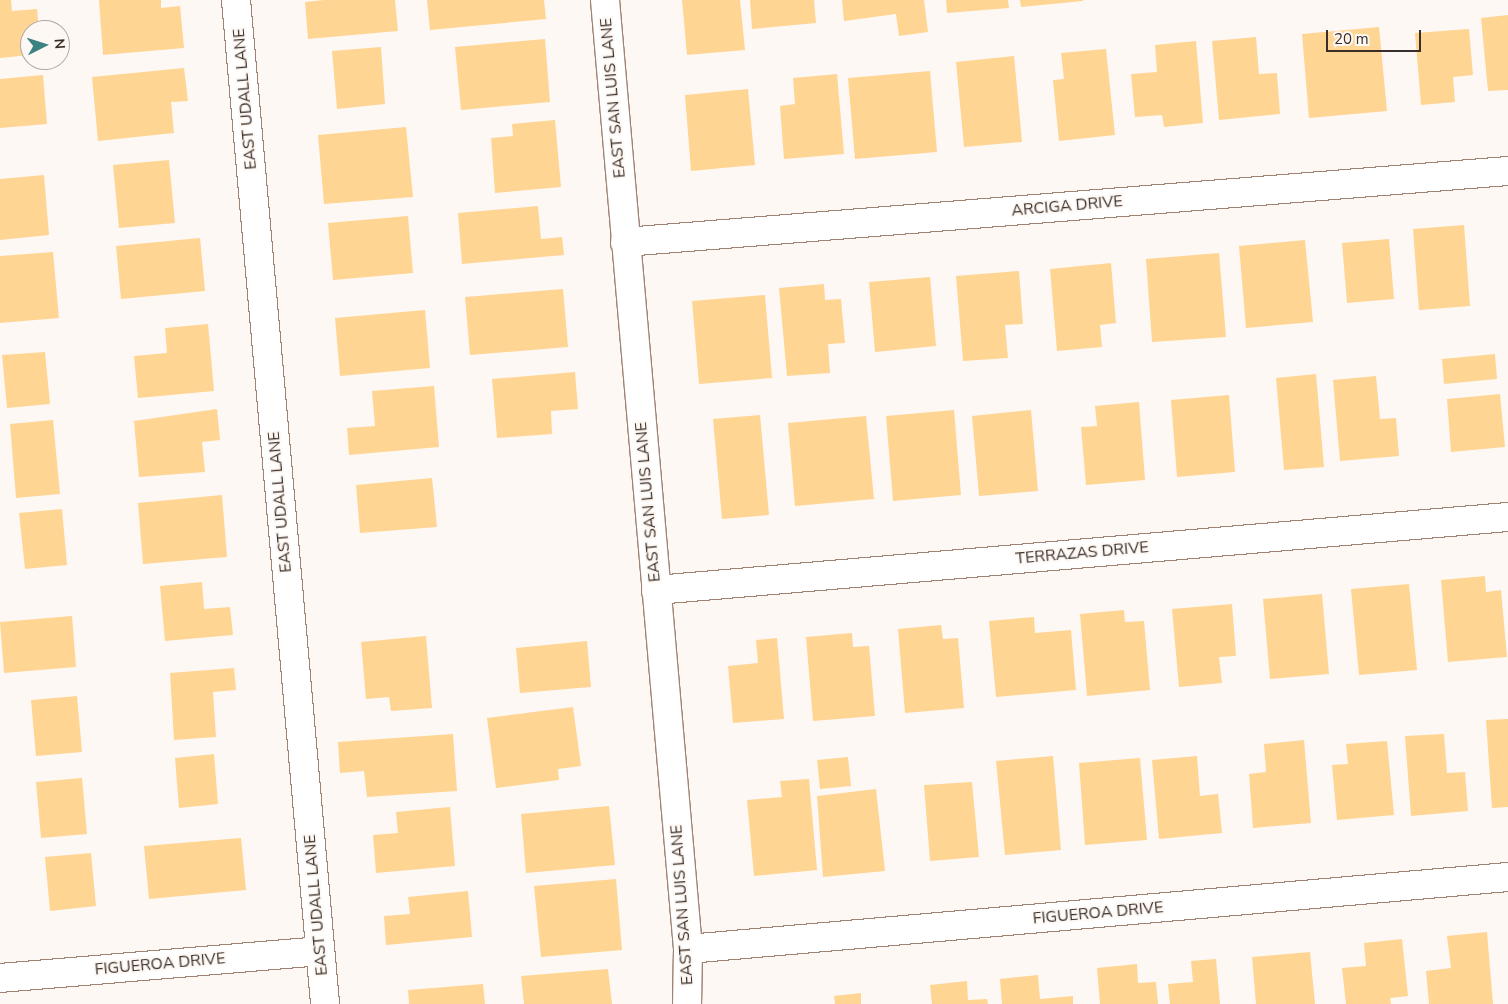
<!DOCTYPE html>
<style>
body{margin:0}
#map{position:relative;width:1508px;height:1004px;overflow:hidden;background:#fef8f4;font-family:"Nunito Sans",sans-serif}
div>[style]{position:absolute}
.building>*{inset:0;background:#ffd594}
.roads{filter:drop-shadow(1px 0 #9f8373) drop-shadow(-1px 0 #9f8373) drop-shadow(0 1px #9f8373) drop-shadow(0 -1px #9f8373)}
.minor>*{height:28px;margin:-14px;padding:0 14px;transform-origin:14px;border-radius:14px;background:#fff}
span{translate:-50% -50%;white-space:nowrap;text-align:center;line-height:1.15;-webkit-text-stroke:4px #fef8f4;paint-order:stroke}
.street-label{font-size:16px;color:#3a2f28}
.north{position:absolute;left:20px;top:20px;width:50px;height:50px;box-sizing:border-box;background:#fef8f4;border:1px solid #b0a8a2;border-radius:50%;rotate:85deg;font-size:14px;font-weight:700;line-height:20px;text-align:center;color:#3a2f28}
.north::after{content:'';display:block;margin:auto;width:18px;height:22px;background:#3b8380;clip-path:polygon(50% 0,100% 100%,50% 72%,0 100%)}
.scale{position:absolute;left:1326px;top:30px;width:95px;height:22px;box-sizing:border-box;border:2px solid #3a2f28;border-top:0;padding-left:6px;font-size:15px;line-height:18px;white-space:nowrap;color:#3a2f28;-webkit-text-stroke:4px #fef8f4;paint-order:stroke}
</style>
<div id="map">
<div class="building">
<div style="clip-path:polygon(0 0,11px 0,12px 11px,37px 9px,39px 30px,30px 30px,30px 55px,0 58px)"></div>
<div style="clip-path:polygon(99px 0,161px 0,161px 8px,180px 6px,184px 48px,103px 55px)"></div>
<div style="clip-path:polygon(324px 0,395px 0,398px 31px,308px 39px,305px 2px)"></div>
<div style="clip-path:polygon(427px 0,544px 0,546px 19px,430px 30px)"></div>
<div style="clip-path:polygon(682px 0,740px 0,745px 50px,687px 55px)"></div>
<div style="clip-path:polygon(750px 0,814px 0,816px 23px,752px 29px)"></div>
<div style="clip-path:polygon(842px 0,924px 0,928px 32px,899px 36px,896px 14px,844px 21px)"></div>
<div style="clip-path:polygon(946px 0,1008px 0,1009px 8px,947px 13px)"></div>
<div style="clip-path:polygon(1020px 0,1083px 0,1083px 1px,1021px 7px)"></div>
<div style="clip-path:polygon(1508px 15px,1508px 90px,1488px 91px,1481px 18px)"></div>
<div style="clip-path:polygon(1379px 27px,1387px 111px,1309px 118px,1302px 34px)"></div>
<div style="clip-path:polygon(1469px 29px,1473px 75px,1453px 77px,1455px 102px,1421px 105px,1415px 33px)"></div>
<div style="clip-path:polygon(1256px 37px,1259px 74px,1277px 73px,1280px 114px,1219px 120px,1212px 41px)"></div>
<div style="clip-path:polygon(545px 39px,550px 102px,461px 110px,455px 47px)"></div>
<div style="clip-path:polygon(1196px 41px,1203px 123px,1164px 127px,1162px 115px,1135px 117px,1131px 74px,1157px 72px,1155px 45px)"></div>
<div style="clip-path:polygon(381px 47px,385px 104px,337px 109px,332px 51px)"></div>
<div style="clip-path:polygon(1106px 49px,1115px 135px,1059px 141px,1053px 80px,1064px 79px,1061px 53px)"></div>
<div style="clip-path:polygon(1014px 56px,1022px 142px,964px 147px,956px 62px)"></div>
<div style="clip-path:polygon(184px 68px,188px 101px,171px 102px,174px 133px,98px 141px,92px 77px)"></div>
<div style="clip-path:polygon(930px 71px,937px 152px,855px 159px,848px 78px)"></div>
<div style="clip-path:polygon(837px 74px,844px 154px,784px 159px,780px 106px,795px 104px,793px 78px)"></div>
<div style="clip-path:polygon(43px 75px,47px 124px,0 128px,0 79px)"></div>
<div style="clip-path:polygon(748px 89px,755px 165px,691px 171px,685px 95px)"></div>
<div style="clip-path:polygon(555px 120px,561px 187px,495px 193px,491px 138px,513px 136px,512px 124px)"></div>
<div style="clip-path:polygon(406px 127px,413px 197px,324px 204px,318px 135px)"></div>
<div style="clip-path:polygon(169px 160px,175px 223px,119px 228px,113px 165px)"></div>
<div style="clip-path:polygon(44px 175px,49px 235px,0 240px,0 179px)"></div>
<div style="clip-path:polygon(538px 206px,541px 239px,562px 237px,564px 255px,462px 264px,458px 213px)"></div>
<div style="clip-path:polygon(408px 216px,413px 273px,333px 280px,328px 223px)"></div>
<div style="clip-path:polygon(1464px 225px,1470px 306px,1419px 310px,1413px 229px)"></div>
<div style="clip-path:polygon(200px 238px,205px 291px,121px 299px,116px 246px)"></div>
<div style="clip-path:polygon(1389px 239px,1394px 299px,1347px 303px,1342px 243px)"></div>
<div style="clip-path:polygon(1305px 240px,1313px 322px,1246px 328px,1239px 246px)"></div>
<div style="clip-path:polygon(53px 252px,59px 318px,0 323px,0 256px)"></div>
<div style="clip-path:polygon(1219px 253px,1226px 337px,1152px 342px,1146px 259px)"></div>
<div style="clip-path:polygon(1111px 263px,1116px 323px,1100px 325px,1102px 347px,1057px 351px,1050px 269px)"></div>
<div style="clip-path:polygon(1019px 271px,1023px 324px,1005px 325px,1008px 358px,963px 361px,956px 276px)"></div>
<div style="clip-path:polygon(930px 277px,936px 346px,875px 352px,869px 282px)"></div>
<div style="clip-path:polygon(824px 284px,825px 300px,841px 299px,845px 343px,828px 344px,830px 373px,787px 376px,779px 288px)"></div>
<div style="clip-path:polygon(563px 289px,568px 347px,470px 355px,465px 297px)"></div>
<div style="clip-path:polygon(765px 295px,772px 378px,699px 384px,692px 301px)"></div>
<div style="clip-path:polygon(425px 310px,430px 368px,340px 376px,335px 318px)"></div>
<div style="clip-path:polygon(208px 324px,214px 391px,138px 398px,134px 356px,167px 353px,165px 328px)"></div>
<div style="clip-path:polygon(45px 352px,50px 404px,7px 408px,2px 355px)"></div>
<div style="clip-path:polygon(1495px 354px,1497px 379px,1444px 384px,1442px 359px)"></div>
<div style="clip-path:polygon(575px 372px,578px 409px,551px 411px,552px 434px,497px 438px,492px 379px)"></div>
<div style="clip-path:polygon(1316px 374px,1324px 467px,1284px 470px,1276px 378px)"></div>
<div style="clip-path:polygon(1376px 376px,1380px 419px,1396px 418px,1399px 456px,1340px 461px,1333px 380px)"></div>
<div style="clip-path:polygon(434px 386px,439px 447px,349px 455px,347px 428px,375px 426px,372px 391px)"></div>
<div style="clip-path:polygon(1500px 394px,1505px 447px,1451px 452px,1447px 399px)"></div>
<div style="clip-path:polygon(1229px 395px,1235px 472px,1177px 477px,1171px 400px)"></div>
<div style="clip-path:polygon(1139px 402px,1145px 480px,1086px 485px,1081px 427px,1097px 426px,1095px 406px)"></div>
<div style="clip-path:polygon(217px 409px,220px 440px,202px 442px,205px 472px,139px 477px,134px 421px)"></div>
<div style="clip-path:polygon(954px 410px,961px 495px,893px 501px,886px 416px)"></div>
<div style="clip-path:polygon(1031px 410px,1038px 491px,979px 496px,972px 416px)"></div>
<div style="clip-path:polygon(760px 415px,769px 515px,722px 519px,713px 419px)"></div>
<div style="clip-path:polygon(866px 416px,874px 499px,795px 506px,788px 423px)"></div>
<div style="clip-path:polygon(53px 420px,60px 494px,16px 498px,10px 424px)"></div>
<div style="clip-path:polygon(432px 478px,437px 527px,360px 533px,356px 485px)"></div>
<div style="clip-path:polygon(222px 495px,227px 557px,143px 564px,138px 503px)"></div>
<div style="clip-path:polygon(62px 509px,67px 565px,25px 569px,19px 513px)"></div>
<div style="clip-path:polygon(1485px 576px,1486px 592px,1501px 590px,1507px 657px,1448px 662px,1441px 580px)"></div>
<div style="clip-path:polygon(202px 582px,204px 609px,230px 607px,233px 635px,165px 641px,160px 586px)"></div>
<div style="clip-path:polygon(1409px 584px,1417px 670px,1359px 675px,1351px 589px)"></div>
<div style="clip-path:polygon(1322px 594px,1329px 674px,1270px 679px,1263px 599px)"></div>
<div style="clip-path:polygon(1232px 604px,1236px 656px,1219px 657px,1222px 683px,1179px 687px,1172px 609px)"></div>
<div style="clip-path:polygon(1124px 610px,1125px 622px,1144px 621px,1150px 690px,1087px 696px,1080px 614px)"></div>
<div style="clip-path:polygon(72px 616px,76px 667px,4px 673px,0 622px)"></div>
<div style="clip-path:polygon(1034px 617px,1035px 633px,1071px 630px,1076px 690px,996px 697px,989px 621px)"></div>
<div style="clip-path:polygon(941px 625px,943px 639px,958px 638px,964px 708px,905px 713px,898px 629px)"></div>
<div style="clip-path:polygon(852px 633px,853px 647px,869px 646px,875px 716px,813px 721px,806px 637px)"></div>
<div style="clip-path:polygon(426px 636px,432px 708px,391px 711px,389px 697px,366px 699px,361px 642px)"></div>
<div style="clip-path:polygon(777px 638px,784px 719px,733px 723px,728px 666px,758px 663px,756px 640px)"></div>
<div style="clip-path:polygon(587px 641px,591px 687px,520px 693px,516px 648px)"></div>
<div style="clip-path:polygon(234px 668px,236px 690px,213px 692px,216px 737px,174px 740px,170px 673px)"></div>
<div style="clip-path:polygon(77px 696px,82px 752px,36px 756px,31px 700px)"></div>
<div style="clip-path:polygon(573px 707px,581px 766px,558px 769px,559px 780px,496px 788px,487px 718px)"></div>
<div style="clip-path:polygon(1508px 719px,1508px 807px,1492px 808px,1486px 720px)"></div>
<div style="clip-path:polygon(453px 734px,457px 791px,367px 797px,364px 771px,340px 773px,338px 742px)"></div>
<div style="clip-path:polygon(1444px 734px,1447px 773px,1465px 772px,1468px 811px,1411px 816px,1405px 736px)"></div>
<div style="clip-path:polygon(1304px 740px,1311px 823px,1253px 828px,1249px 774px,1266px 772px,1264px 744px)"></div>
<div style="clip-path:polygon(1387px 741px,1394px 815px,1337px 820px,1332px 765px,1348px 764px,1346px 744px)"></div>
<div style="clip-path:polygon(214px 754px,218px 804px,179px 808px,175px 758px)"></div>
<div style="clip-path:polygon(1053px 756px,1061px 850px,1005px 855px,996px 761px)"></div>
<div style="clip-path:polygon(1197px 756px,1200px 796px,1218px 794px,1222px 833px,1159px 839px,1152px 760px)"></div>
<div style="clip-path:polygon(848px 757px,851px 786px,820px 789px,817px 760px)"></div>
<div style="clip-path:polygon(1140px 758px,1147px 840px,1085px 845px,1079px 763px)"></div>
<div style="clip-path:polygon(82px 778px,87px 834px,41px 838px,36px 782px)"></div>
<div style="clip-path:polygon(809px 779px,817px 870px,754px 876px,747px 800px,782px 797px,780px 781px)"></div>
<div style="clip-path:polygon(972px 782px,979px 857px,930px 861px,924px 785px)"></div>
<div style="clip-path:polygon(876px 789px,885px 871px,823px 877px,817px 796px)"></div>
<div style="clip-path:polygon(609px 806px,615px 865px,526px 873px,521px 814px)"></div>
<div style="clip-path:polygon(450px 807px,455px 866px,376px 873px,373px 835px,398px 833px,396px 812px)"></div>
<div style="clip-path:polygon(241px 838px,246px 890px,149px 899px,144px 846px)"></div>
<div style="clip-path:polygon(91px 853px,96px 906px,50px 911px,45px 857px)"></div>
<div style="clip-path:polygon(616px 879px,622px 950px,541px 957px,534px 886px)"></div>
<div style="clip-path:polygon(468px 891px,472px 937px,386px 945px,384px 916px,410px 914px,408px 897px)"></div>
<div style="clip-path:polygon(1487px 932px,1493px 1004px,1429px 1004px,1426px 971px,1451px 968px,1447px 936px)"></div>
<div style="clip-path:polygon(1402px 939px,1408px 996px,1390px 998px,1391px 1004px,1346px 1004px,1342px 968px,1366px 966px,1364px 943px)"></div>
<div style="clip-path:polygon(1310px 952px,1315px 1004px,1256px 1004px,1252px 957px)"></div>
<div style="clip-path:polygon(1216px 959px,1220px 1004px,1170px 1004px,1168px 984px,1193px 982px,1191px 961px)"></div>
<div style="clip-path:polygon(1137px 964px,1138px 983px,1156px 982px,1158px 1004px,1100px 1004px,1097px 968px)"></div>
<div style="clip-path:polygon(608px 969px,612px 1004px,524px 1004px,521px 976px)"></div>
<div style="clip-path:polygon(1038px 975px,1040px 999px,1073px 996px,1073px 1004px,1002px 1004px,1000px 979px)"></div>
<div style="clip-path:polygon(967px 981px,968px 1000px,987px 999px,988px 1004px,932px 1004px,930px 985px)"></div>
<div style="clip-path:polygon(483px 984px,485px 1004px,409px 1004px,408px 990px)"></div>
<div style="clip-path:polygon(861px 993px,861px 1004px,835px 1004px,834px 996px)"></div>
</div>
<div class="roads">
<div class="minor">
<div style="left:236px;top:0;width:1008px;rotate:84.93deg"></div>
<div style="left:605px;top:0;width:953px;rotate:85deg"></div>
<div style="left:688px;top:949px;width:55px;rotate:91deg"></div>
<div style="left:625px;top:242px;width:886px;rotate:-4.6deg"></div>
<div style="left:656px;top:590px;width:855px;rotate:-4.9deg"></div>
<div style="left:688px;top:949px;width:823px;rotate:-5.02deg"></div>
<div style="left:0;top:978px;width:321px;rotate:-4.8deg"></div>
</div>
</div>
<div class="street-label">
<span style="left:613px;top:98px;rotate:-95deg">EAST SAN LUIS LANE</span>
<span style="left:245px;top:99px;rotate:-95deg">EAST UDALL LANE</span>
<span style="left:1067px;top:206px;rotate:-5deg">ARCIGA DRIVE</span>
<span style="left:280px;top:502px;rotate:-95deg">EAST UDALL LANE</span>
<span style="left:648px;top:502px;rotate:-95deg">EAST SAN LUIS LANE</span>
<span style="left:1082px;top:553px;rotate:-5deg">TERRAZAS DRIVE</span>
<span style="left:316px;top:905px;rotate:-95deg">EAST UDALL LANE</span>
<span style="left:682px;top:905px;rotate:-94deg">EAST SAN LUIS LANE</span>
<span style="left:1098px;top:913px;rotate:-5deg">FIGUEROA DRIVE</span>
<span style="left:160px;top:964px;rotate:-5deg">FIGUEROA DRIVE</span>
</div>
<div class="north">N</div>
<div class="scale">20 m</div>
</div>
